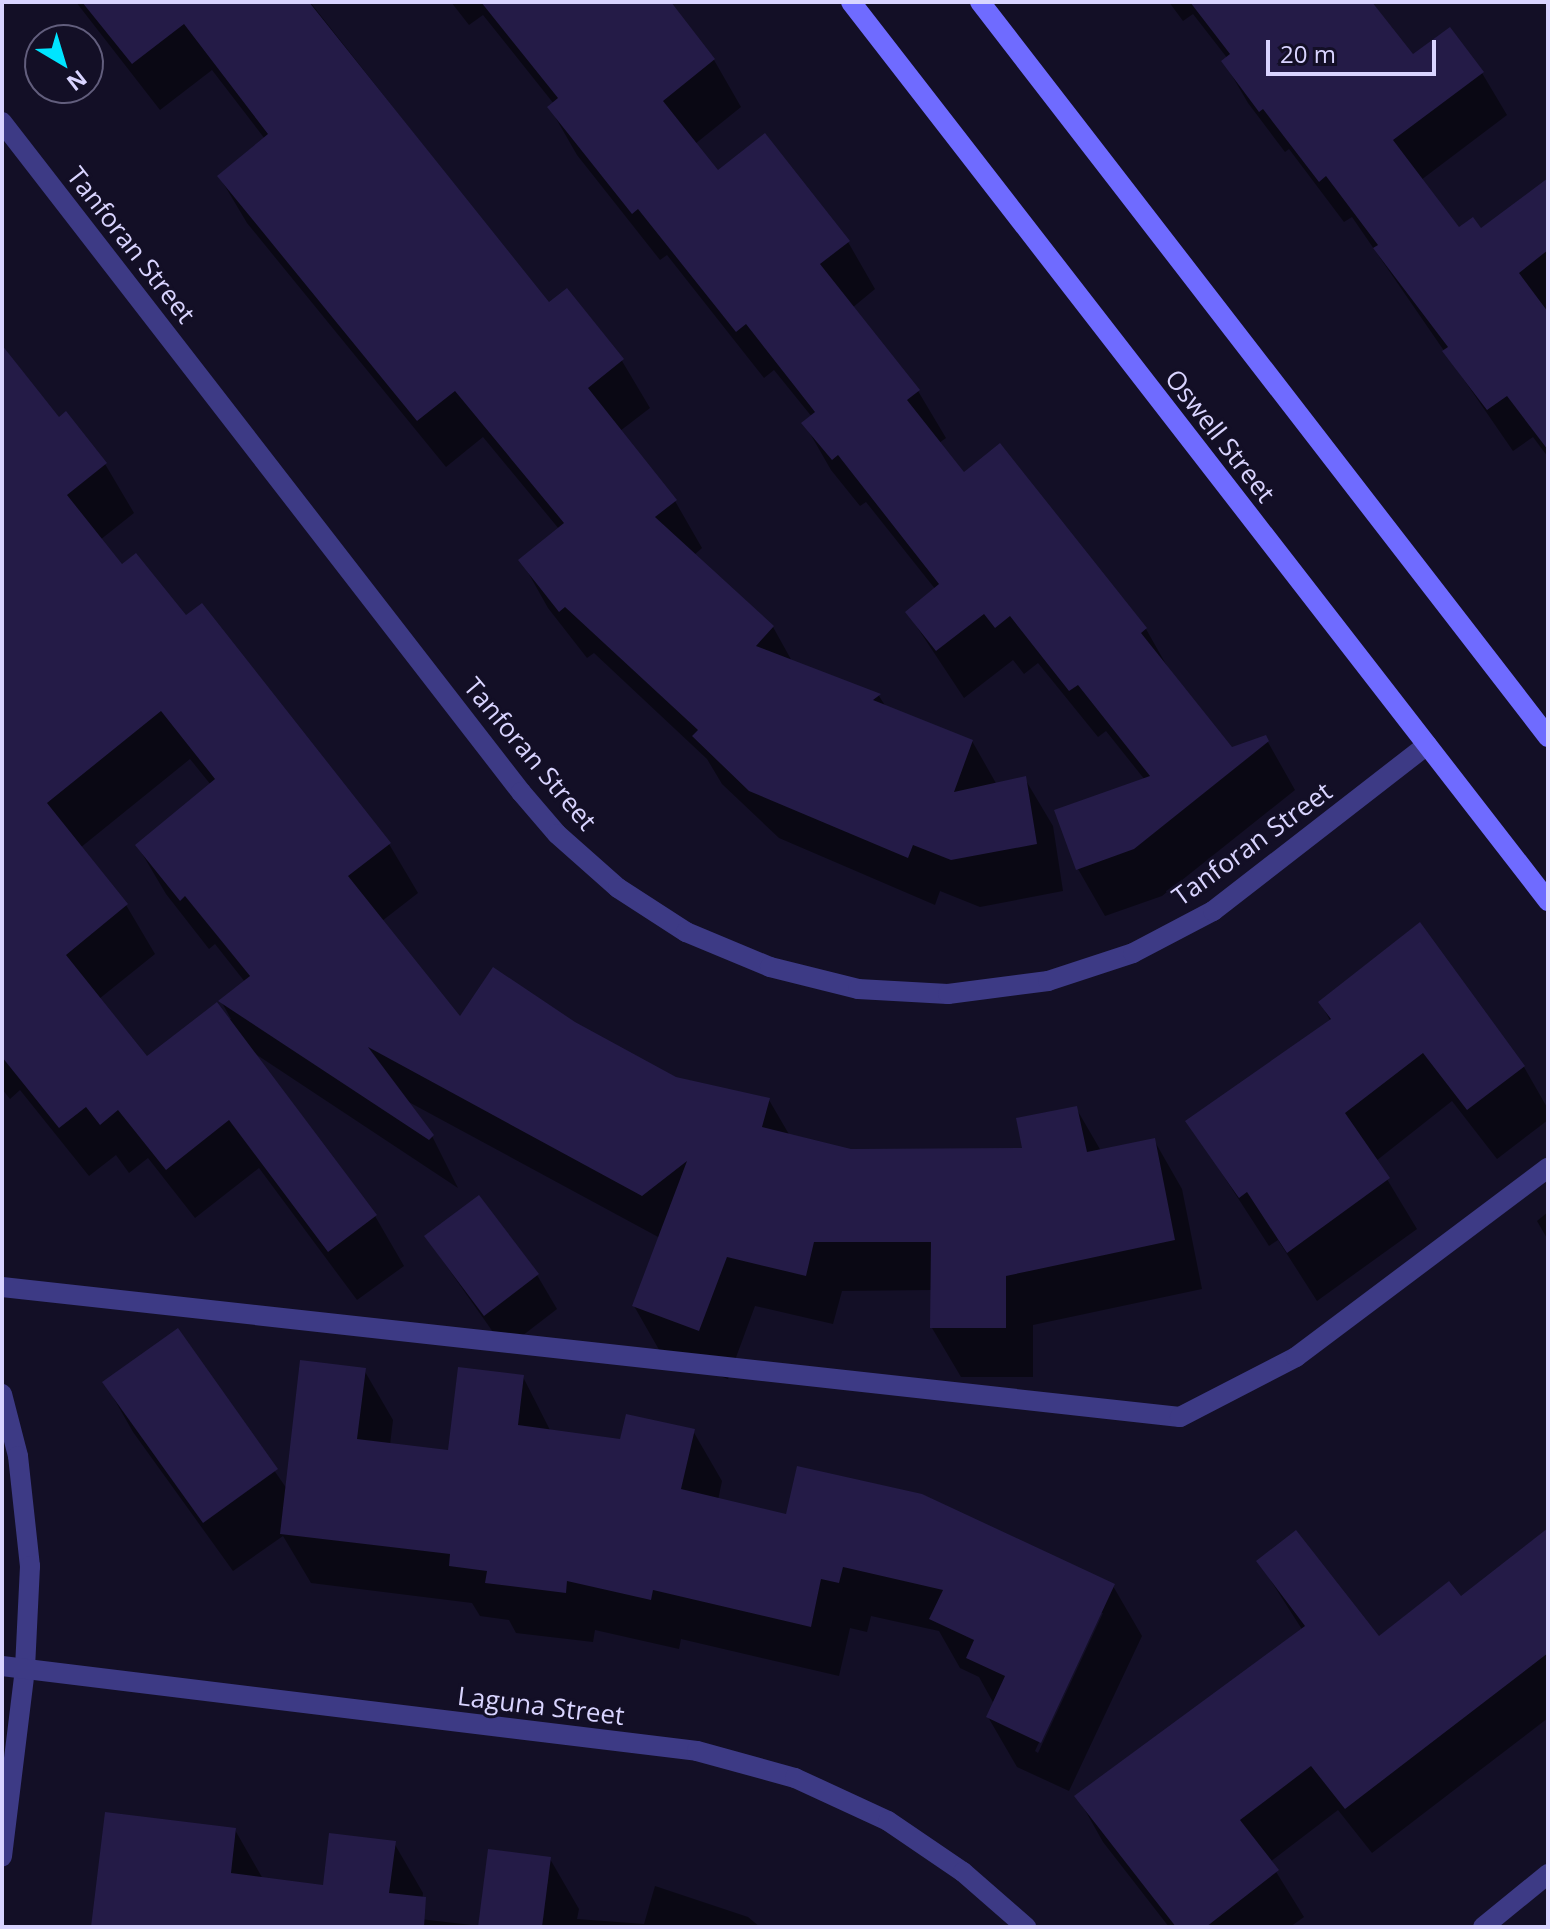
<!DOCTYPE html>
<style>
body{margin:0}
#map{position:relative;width:1550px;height:1929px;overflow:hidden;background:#130f26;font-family:"Open Sans",sans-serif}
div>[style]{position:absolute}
.shadow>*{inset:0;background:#0007}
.building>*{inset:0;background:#241b47}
.service>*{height:20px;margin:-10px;padding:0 10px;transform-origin:10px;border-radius:10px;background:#3d3a85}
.minor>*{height:20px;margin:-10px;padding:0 10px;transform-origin:10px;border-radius:10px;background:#3d3a85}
.tertiary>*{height:20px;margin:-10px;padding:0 10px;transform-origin:10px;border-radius:10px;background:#3d3a85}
.secondary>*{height:20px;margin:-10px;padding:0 10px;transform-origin:10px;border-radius:10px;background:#6f6bff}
span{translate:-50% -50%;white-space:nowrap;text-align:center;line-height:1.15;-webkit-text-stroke:6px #130f26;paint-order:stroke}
.street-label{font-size:26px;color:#d9d4ff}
.frame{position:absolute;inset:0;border:4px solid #d9d4ff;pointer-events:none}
.north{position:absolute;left:24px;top:24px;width:80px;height:80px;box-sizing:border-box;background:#130f26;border:2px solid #625e7d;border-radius:50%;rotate:142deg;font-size:22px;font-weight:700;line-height:32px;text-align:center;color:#d9d4ff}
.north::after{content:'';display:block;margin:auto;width:28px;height:36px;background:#00e5ff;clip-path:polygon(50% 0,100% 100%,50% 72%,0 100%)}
.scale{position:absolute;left:1266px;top:40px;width:170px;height:36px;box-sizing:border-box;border:4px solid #d9d4ff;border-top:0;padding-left:10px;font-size:24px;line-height:28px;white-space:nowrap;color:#d9d4ff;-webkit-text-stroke:6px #130f26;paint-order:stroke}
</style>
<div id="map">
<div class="shadow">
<div style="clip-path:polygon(76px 2px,310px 2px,549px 305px,566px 290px,622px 361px,650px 408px,620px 431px,675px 501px,702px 548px,694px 555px,773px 627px,793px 663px,879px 696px,886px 707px,972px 741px,997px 785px,1025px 779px,1053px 826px,1063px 891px,980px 907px,940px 891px,935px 905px,779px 838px,722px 784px,707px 759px,594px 653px,587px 658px,548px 608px,521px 560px,559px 529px,483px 437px,446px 467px,247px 223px,219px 176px,265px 139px,212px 70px,160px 110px)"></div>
<div style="clip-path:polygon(451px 2px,667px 2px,714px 60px,741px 107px,695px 144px,718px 173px,848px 242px,875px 289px,852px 308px,918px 391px,946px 438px,939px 443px,964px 475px,1146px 629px,1172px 675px,1231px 749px,1265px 737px,1295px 790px,1162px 896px,1105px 916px,1078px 869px,1145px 780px,1106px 731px,1098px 737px,1038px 663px,1024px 674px,1013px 660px,964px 698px,907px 612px,936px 590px,866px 502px,860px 506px,831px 470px,804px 423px,812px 417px,774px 370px,764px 378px,667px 255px,660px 260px,577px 155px,550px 108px,554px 104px,483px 15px,469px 25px)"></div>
<div style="clip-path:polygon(1169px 2px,1370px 2px,1413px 57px,1482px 73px,1507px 115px,1421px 180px,1458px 230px,1481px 231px,1548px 180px,1548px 457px,1533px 437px,1513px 451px,1352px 217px,1344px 222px,1289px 149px,1285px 152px,1248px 103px,1224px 62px,1228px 59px,1193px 14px,1183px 21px)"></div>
<div style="clip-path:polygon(evenodd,2px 345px,59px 419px,105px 464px,134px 513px,100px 540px,122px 567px,186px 618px,202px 605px,389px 844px,418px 893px,382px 921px,460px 1020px,574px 1024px,676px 1079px,769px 1100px,790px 1136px,851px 1151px,1025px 1150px,1076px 1108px,1101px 1151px,1154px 1140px,1182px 1189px,1202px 1289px,1033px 1325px,1033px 1377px,961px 1377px,932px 1328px,932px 1290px,842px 1291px,833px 1324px,755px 1306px,728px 1379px,662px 1355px,634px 1306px,660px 1238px,405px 1100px,432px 1136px,458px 1188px,254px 1053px,375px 1216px,404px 1266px,357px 1300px,259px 1168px,195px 1218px,148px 1158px,129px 1173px,116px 1155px,89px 1176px,20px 1090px,10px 1099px,2px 1089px,2px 345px,190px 759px,211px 785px,137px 845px,166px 894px,209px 949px,215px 944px,245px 982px,221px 1001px,231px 1019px,147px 1059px,99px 999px,155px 954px,126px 905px,80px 848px,190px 759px)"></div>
<div style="clip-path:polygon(1420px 924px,1524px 1067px,1548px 1109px,1548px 1120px,1497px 1159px,1452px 1101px,1376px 1161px,1417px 1229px,1317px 1301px,1278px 1240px,1269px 1246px,1188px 1121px,1331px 1022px,1320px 1002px)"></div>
<div style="clip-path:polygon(1548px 1212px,1548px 1240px,1537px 1221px)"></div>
<div style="clip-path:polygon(426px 1237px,537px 1275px,557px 1309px,505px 1349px)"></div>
<div style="clip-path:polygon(evenodd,177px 1331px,287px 1489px,364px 1370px,393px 1420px,390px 1445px,450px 1453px,523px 1377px,551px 1432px,622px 1441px,693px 1431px,722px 1481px,718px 1500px,1113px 1586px,1142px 1636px,1069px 1791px,1017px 1767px,988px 1717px,994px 1704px,979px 1677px,960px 1668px,939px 1631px,871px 1616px,867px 1632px,850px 1628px,839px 1676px,681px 1639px,679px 1649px,595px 1630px,593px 1642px,516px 1633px,509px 1620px,480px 1616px,472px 1603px,311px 1583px,283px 1536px,233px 1571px,133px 1432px,105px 1383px,177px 1331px,1099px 1613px,1103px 1613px,1038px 1753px,1035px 1751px,1099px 1613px)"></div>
<div style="clip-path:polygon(1548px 1531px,1548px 1718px,1372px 1853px,1338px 1810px,1270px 1862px,1304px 1917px,1290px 1927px,1169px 1927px,1103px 1842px,1077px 1796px,1303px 1631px,1259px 1562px,1379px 1638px,1460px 1598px)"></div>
<div style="clip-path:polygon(235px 1830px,263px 1879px,324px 1887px,394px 1843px,423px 1893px,420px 1919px,480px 1926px,550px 1859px,579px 1909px,577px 1919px,644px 1924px,655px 1886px,748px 1917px,760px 1927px,93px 1927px)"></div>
</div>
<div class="building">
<div style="clip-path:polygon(82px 2px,309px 2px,549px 302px,567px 288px,624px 359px,588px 388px,677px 500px,655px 517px,774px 626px,756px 646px,881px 694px,873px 700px,973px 740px,954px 792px,1026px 776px,1037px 844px,951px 860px,913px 845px,908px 858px,749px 791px,692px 736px,698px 730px,565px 607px,559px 612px,518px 560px,564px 523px,455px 391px,417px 421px,217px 176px,268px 134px,184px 24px,132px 64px)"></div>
<div style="clip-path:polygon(481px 2px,671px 2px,715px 59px,663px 101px,718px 170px,765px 133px,850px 241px,820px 264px,920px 390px,907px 400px,964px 472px,1000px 443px,1147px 628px,1141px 633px,1232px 747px,1266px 735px,1269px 741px,1134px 849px,1076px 870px,1054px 810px,1150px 776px,1078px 685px,1069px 691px,1010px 616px,995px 628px,984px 614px,936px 651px,905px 612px,939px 584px,838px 455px,832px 460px,801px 423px,815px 412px,746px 324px,736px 332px,638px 209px,632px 214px,547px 107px,558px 98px)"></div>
<div style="clip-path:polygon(1190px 2px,1372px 2px,1413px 54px,1450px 27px,1484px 72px,1393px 140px,1459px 227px,1473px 217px,1481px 228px,1548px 178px,1548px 250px,1519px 273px,1548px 312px,1548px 450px,1507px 396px,1487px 410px,1442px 351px,1448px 347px,1373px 248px,1378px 245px,1326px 176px,1319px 182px,1263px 109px,1259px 112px,1221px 61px,1230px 54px)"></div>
<div style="clip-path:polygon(2px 345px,59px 417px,66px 411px,107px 463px,67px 495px,122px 564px,136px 553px,186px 615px,202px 603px,391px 843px,348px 876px,460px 1016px,493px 967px,575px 1022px,676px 1077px,770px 1098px,762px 1127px,851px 1149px,1022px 1148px,1016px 1118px,1077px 1106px,1087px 1152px,1155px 1138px,1175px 1240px,1006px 1276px,1006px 1328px,930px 1328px,931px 1242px,814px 1242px,806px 1276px,727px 1257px,699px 1331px,632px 1306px,687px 1161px,642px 1196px,368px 1047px,434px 1135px,429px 1140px,218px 1001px,250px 976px,185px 896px,180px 901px,135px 845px,215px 779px,161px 711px,47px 803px,128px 904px,66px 955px,147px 1056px,217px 1002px,377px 1215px,328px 1252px,229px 1120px,166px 1170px,118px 1110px,100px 1125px,86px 1107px,59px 1128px,2px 1057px)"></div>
<div style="clip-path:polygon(1420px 922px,1525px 1066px,1467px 1110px,1423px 1053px,1345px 1113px,1390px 1178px,1287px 1253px,1247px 1192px,1239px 1198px,1185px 1121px,1331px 1019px,1318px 1002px)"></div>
<div style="clip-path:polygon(479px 1195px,539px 1274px,484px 1316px,424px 1236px)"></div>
<div style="clip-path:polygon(178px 1328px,278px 1469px,203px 1523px,102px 1382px)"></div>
<div style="clip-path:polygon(300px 1360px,366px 1368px,357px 1439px,448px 1450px,458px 1367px,524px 1375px,518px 1425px,620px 1439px,626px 1414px,695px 1429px,681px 1489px,786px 1514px,797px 1466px,922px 1494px,1115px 1584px,1041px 1743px,986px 1717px,1005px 1676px,966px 1658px,974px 1640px,929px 1619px,943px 1590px,843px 1567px,839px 1583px,821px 1579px,811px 1627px,653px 1590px,651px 1600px,567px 1581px,566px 1593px,485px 1583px,487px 1571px,449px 1566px,450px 1554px,280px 1534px)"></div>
<div style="clip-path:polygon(1548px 1528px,1548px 1653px,1345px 1809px,1311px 1766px,1240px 1820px,1279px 1870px,1206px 1927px,1176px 1927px,1074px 1796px,1305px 1626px,1256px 1561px,1296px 1530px,1379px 1636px,1449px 1581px,1461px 1596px)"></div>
<div style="clip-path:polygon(105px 1812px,236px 1828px,231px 1873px,323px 1885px,329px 1833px,396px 1841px,389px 1893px,426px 1897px,424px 1927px,91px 1927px)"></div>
<div style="clip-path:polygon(488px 1849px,551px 1857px,542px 1927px,478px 1927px)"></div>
</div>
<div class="service">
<div style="left:2px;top:1287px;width:1185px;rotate:6.3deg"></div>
<div style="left:1180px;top:1417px;width:131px;rotate:-27.3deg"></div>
<div style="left:1296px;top:1357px;width:315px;rotate:-36.9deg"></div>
</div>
<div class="minor">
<div style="left:2px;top:122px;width:848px;rotate:52.24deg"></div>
<div style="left:521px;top:792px;width:55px;rotate:49.4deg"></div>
<div style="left:557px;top:834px;width:81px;rotate:41.5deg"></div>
<div style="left:618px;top:888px;width:81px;rotate:32.9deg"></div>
<div style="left:686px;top:932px;width:91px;rotate:22.6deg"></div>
<div style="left:770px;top:967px;width:91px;rotate:14deg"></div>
<div style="left:858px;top:989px;width:90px;rotate:3.2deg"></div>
<div style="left:948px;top:994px;width:101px;rotate:-7.4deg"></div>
<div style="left:1048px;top:981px;width:89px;rotate:-18.2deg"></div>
<div style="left:1133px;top:953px;width:90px;rotate:-27.7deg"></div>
<div style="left:1213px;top:911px;width:271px;rotate:-37.8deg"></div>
<div style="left:2px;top:1394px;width:64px;rotate:75.5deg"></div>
<div style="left:18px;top:1456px;width:111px;rotate:83.8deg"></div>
<div style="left:30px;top:1566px;width:103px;rotate:92.8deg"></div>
<div style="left:25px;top:1669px;width:189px;rotate:97deg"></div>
<div style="left:2px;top:1666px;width:700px;rotate:6.97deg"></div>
<div style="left:697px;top:1751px;width:102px;rotate:15.4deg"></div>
<div style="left:795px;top:1778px;width:102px;rotate:24.8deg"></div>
<div style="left:888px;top:1821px;width:91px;rotate:34.2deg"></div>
<div style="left:963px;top:1872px;width:84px;rotate:41.1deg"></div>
</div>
<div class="tertiary">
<div style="left:1483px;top:1927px;width:84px;rotate:-39.2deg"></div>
</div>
<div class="secondary">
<div style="left:851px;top:2px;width:1138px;rotate:52.21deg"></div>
<div style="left:980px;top:2px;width:929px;rotate:52.3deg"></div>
</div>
<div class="street-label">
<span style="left:131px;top:245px;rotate:52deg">Tanforan Street</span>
<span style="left:1220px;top:436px;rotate:52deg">Oswell Street</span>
<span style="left:530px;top:754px;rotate:50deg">Tanforan Street</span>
<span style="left:1252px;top:844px;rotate:-36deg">Tanforan Street</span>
<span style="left:541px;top:1706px;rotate:7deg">Laguna Street</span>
</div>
<div class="frame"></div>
<div class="north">N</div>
<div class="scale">20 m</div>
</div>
